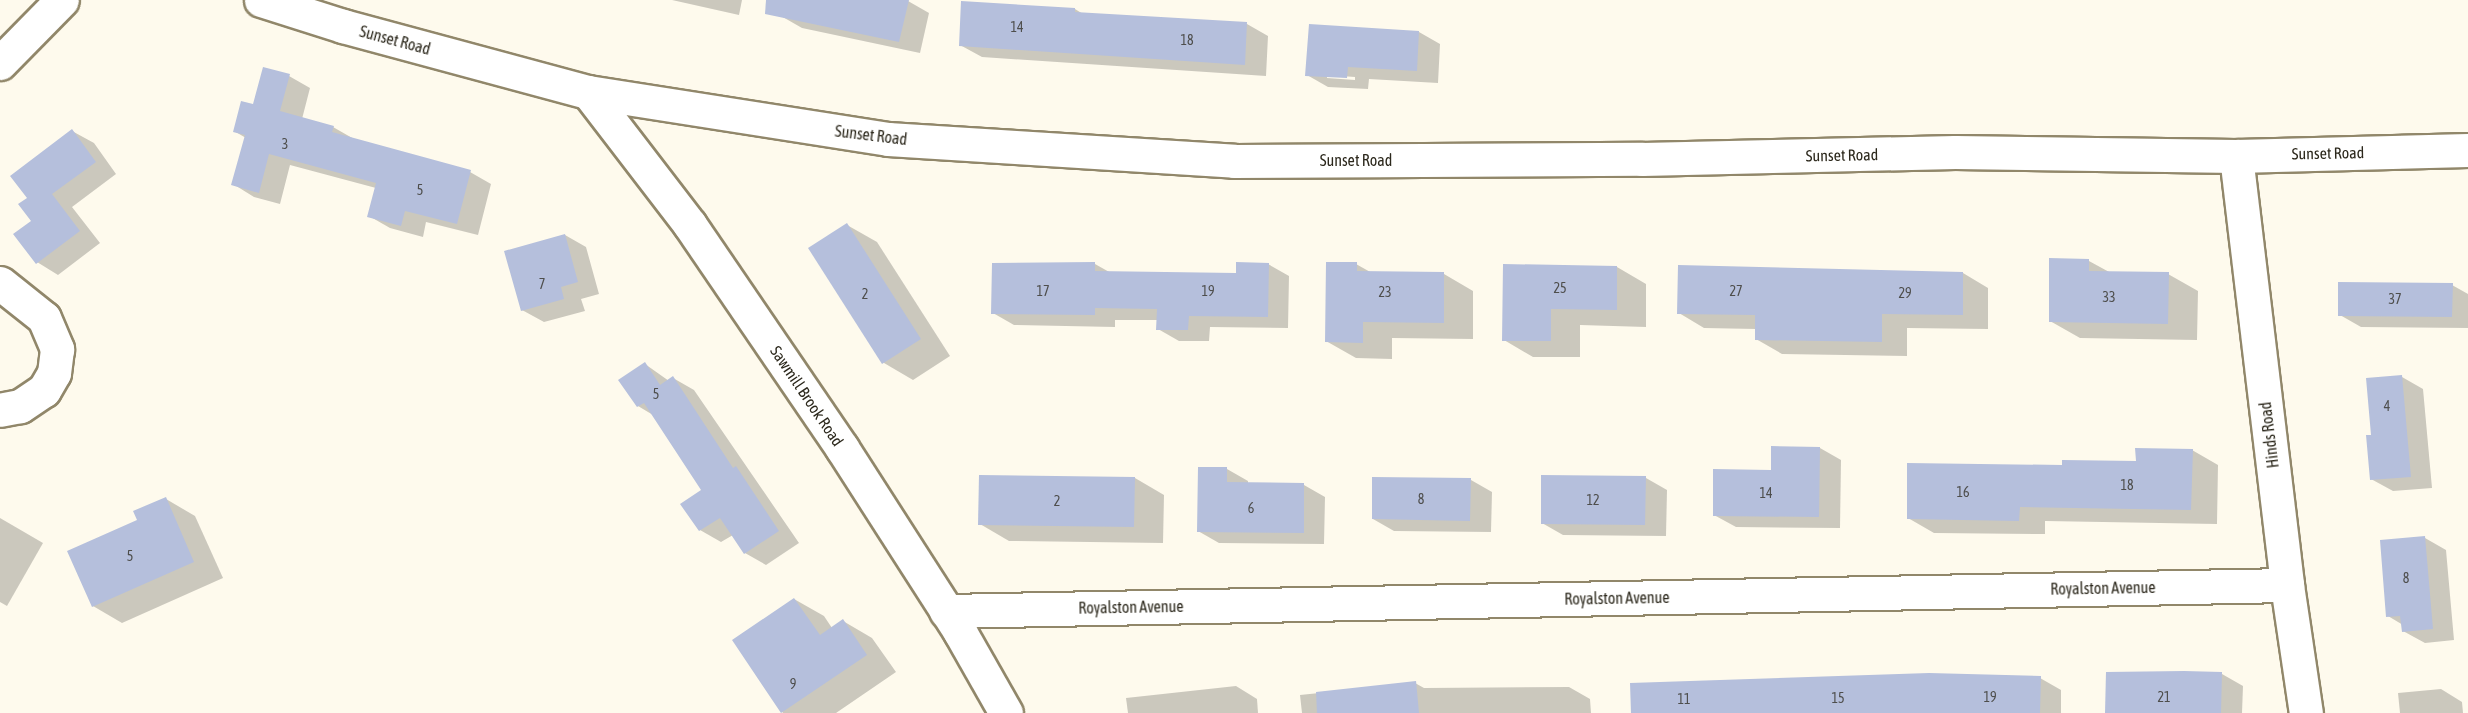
<!DOCTYPE html>
<style>
body{margin:0}
#map{position:relative;width:2468px;height:713px;overflow:hidden;background:#fefaed;font-family:"Asap Condensed",sans-serif}
div>[style]{position:absolute}
.shadow>*{inset:0;background:#0003}
.building>*{inset:0;background:#b5bfdc}
.roads{filter:drop-shadow(2px 0 #91876a) drop-shadow(-2px 0 #91876a) drop-shadow(0 2px #91876a) drop-shadow(0 -2px #91876a)}
.street>*{height:33px;margin:-16.5px;padding:0 16.5px;transform-origin:16.5px;border-radius:16.5px;background:#fff}
.secondary>*{height:33px;margin:-16.5px;padding:0 16.5px;transform-origin:16.5px;border-radius:16.5px;background:#fff}
span{translate:-50% -50%;white-space:nowrap;text-align:center;line-height:1.15;-webkit-text-stroke:4.5px #fff;paint-order:stroke}
.number-label{font-size:14px;color:#4e4e4c}
.number-label span{-webkit-text-stroke-width:0}
.street-label{font-size:16px;color:#2c281c}
</style>
<div id="map">
<div class="shadow">
<div style="clip-path:polygon(672px 0,742px 0,739px 15px)"></div>
<div style="clip-path:polygon(784px 0,908px 1px,929px 13px,920px 53px,802px 28px,781px 16px)"></div>
<div style="clip-path:polygon(1075px 9px,1083px 14px,1247px 24px,1268px 36px,1266px 76px,982px 57px,960px 45px)"></div>
<div style="clip-path:polygon(evenodd,1419px 32px,1440px 44px,1438px 83px,1369px 79px,1368px 89px,1328px 87px,1307px 75px,1419px 32px,1327px 75px,1355px 77px,1355px 80px,1327px 78px,1327px 75px)"></div>
<div style="clip-path:polygon(289px 76px,310px 88px,302px 119px,333px 127px,354px 139px,470px 172px,491px 184px,478px 235px,426px 222px,423px 237px,390px 228px,369px 216px,376px 188px,290px 165px,280px 204px,254px 197px,233px 184px,246px 138px,234px 131px,254px 106px)"></div>
<div style="clip-path:polygon(72px 131px,94px 143px,116px 174px,72px 207px,100px 243px,58px 275px,37px 262px,33px 222px)"></div>
<div style="clip-path:polygon(847px 225px,877px 242px,950px 356px,913px 380px,884px 363px)"></div>
<div style="clip-path:polygon(565px 235px,586px 247px,599px 294px,581px 299px,585px 311px,544px 322px,522px 310px)"></div>
<div style="clip-path:polygon(2089px 261px,2111px 273px,2168px 274px,2198px 291px,2197px 340px,2080px 338px,2050px 321px)"></div>
<div style="clip-path:polygon(1095px 264px,1111px 273px,1237px 275px,1268px 264px,1289px 276px,1288px 328px,1210px 327px,1209px 341px,1179px 341px,1158px 329px,1158px 320px,1115px 320px,1115px 327px,1014px 325px,993px 313px)"></div>
<div style="clip-path:polygon(1356px 264px,1372px 273px,1444px 274px,1473px 291px,1473px 339px,1392px 338px,1392px 359px,1356px 358px,1326px 341px)"></div>
<div style="clip-path:polygon(1505px 265px,1617px 267px,1646px 284px,1646px 327px,1580px 325px,1580px 357px,1533px 357px,1504px 340px)"></div>
<div style="clip-path:polygon(1963px 273px,1988px 288px,1988px 329px,1907px 328px,1907px 356px,1782px 354px,1756px 339px,1756px 329px,1704px 328px,1679px 313px)"></div>
<div style="clip-path:polygon(2452px 285px,2468px 294px,2468px 328px,2361px 327px,2340px 315px)"></div>
<div style="clip-path:polygon(645px 364px,669px 381px,673px 378px,694px 390px,799px 543px,766px 565px,745px 553px,733px 535px,721px 542px,700px 530px,703px 491px,653px 415px,638px 406px)"></div>
<div style="clip-path:polygon(2402px 377px,2423px 389px,2432px 488px,2393px 491px,2371px 479px,2373px 436px)"></div>
<div style="clip-path:polygon(1820px 448px,1841px 460px,1840px 528px,1736px 527px,1714px 515px,1773px 471px)"></div>
<div style="clip-path:polygon(2192px 450px,2218px 465px,2217px 524px,2045px 521px,2045px 534px,1934px 533px,1908px 518px,2063px 467px,2137px 463px)"></div>
<div style="clip-path:polygon(1227px 469px,1248px 481px,1248px 484px,1304px 485px,1325px 497px,1324px 544px,1219px 543px,1198px 531px)"></div>
<div style="clip-path:polygon(1543px 476px,1646px 478px,1667px 490px,1666px 536px,1563px 535px,1542px 523px)"></div>
<div style="clip-path:polygon(1135px 478px,1164px 495px,1163px 543px,1009px 541px,980px 524px)"></div>
<div style="clip-path:polygon(1471px 480px,1492px 492px,1491px 532px,1394px 531px,1373px 519px)"></div>
<div style="clip-path:polygon(166px 499px,195px 516px,223px 578px,122px 623px,93px 606px,139px 521px)"></div>
<div style="clip-path:polygon(0 518px,43px 543px,7px 606px,0 602px)"></div>
<div style="clip-path:polygon(2425px 538px,2446px 550px,2454px 640px,2425px 643px,2403px 631px,2403px 625px,2388px 616px)"></div>
<div style="clip-path:polygon(794px 599px,824px 616px,832px 628px,843px 621px,872px 638px,896px 672px,836px 713px,783px 713px,734px 640px)"></div>
<div style="clip-path:polygon(2222px 674px,2243px 686px,2242px 713px,2107px 713px)"></div>
<div style="clip-path:polygon(2040px 678px,2061px 690px,2061px 713px,1632px 713px)"></div>
<div style="clip-path:polygon(1415px 683px,1424px 688px,1569px 687px,1590px 699px,1591px 713px,1302px 713px,1300px 695px)"></div>
<div style="clip-path:polygon(1236px 686px,1257px 699px,1258px 713px,1128px 713px,1126px 698px)"></div>
<div style="clip-path:polygon(2441px 689px,2462px 702px,2463px 713px,2400px 713px,2398px 693px)"></div>
</div>
<div class="building">
<div style="clip-path:polygon(766px 0,909px 0,899px 42px,765px 14px)"></div>
<div style="clip-path:polygon(961px 1px,1075px 8px,1075px 12px,1247px 22px,1245px 65px,959px 46px)"></div>
<div style="clip-path:polygon(1309px 24px,1419px 31px,1417px 71px,1348px 67px,1347px 78px,1305px 76px)"></div>
<div style="clip-path:polygon(263px 67px,290px 74px,280px 111px,334px 126px,332px 132px,471px 170px,457px 224px,405px 211px,401px 226px,367px 217px,376px 183px,269px 154px,259px 193px,231px 185px,245px 135px,233px 132px,241px 101px,253px 104px)"></div>
<div style="clip-path:polygon(72px 129px,96px 162px,52px 194px,80px 231px,36px 264px,13px 234px,31px 221px,18px 204px,27px 198px,10px 176px)"></div>
<div style="clip-path:polygon(847px 223px,921px 339px,882px 364px,808px 248px)"></div>
<div style="clip-path:polygon(565px 234px,578px 282px,561px 287px,564px 299px,521px 311px,504px 251px)"></div>
<div style="clip-path:polygon(2049px 258px,2089px 259px,2089px 271px,2169px 272px,2168px 324px,2049px 322px)"></div>
<div style="clip-path:polygon(1095px 262px,1095px 271px,1236px 273px,1236px 262px,1269px 263px,1268px 317px,1189px 316px,1188px 330px,1156px 330px,1157px 309px,1095px 308px,1095px 315px,991px 314px,992px 263px)"></div>
<div style="clip-path:polygon(1326px 262px,1357px 262px,1357px 271px,1444px 272px,1444px 323px,1363px 322px,1363px 343px,1325px 342px)"></div>
<div style="clip-path:polygon(1503px 264px,1617px 266px,1617px 310px,1551px 309px,1551px 341px,1502px 341px)"></div>
<div style="clip-path:polygon(1678px 265px,1963px 272px,1963px 315px,1882px 314px,1882px 342px,1755px 340px,1755px 315px,1677px 314px)"></div>
<div style="clip-path:polygon(2338px 282px,2453px 283px,2452px 317px,2338px 316px)"></div>
<div style="clip-path:polygon(645px 362px,660px 385px,673px 376px,733px 468px,736px 466px,779px 531px,744px 554px,720px 518px,699px 531px,680px 504px,701px 490px,644px 403px,637px 407px,618px 380px)"></div>
<div style="clip-path:polygon(2402px 375px,2411px 477px,2370px 480px,2366px 435px,2371px 435px,2366px 378px)"></div>
<div style="clip-path:polygon(1771px 446px,1820px 447px,1819px 517px,1713px 516px,1713px 469px,1771px 470px)"></div>
<div style="clip-path:polygon(2135px 448px,2193px 449px,2191px 510px,2020px 507px,2019px 521px,1907px 519px,1907px 463px,2062px 465px,2062px 460px,2136px 461px)"></div>
<div style="clip-path:polygon(1198px 467px,1227px 467px,1227px 482px,1304px 483px,1304px 533px,1197px 532px)"></div>
<div style="clip-path:polygon(979px 475px,1135px 477px,1134px 527px,978px 525px)"></div>
<div style="clip-path:polygon(1541px 475px,1646px 476px,1645px 525px,1541px 524px)"></div>
<div style="clip-path:polygon(1372px 477px,1471px 478px,1470px 521px,1372px 519px)"></div>
<div style="clip-path:polygon(166px 497px,194px 562px,92px 607px,67px 551px,137px 520px,133px 511px)"></div>
<div style="clip-path:polygon(2425px 536px,2433px 629px,2402px 632px,2400px 616px,2386px 617px,2380px 540px)"></div>
<div style="clip-path:polygon(794px 598px,820px 635px,843px 619px,867px 655px,781px 713px,732px 640px)"></div>
<div style="clip-path:polygon(2184px 671px,2222px 672px,2221px 713px,2105px 713px,2106px 672px)"></div>
<div style="clip-path:polygon(1929px 673px,2041px 676px,2040px 713px,1631px 713px,1630px 683px)"></div>
<div style="clip-path:polygon(1416px 681px,1419px 713px,1317px 713px,1316px 692px)"></div>
</div>
<div class="roads">
<div class="street">
<div style="left:261px;top:0;width:86px;rotate:17.6deg"></div>
<div style="left:343px;top:26px;width:254px;rotate:15.1deg"></div>
<div style="left:588px;top:92px;width:304px;rotate:8.9deg"></div>
<div style="left:888px;top:139px;width:347px;rotate:3.6deg"></div>
<div style="left:1234px;top:161px;width:408px;rotate:-0.3deg"></div>
<div style="left:1642px;top:159px;width:313px;rotate:-1.3deg"></div>
<div style="left:1955px;top:152px;width:281px;rotate:0.8deg"></div>
<div style="left:2236px;top:156px;width:232px;rotate:-1.5deg"></div>
<div style="left:588px;top:92px;width:168px;rotate:52.5deg"></div>
<div style="left:690px;top:225px;width:270px;rotate:55.7deg"></div>
<div style="left:842px;top:448px;width:219px;rotate:57.3deg"></div>
<div style="left:960px;top:632px;width:93px;rotate:60.4deg"></div>
<div style="left:2236px;top:156px;width:432px;rotate:83.2deg"></div>
<div style="left:2287px;top:585px;width:129px;rotate:81.6deg"></div>
<div style="left:0;top:283px;width:56px;rotate:38.5deg"></div>
<div style="left:44px;top:318px;width:34px;rotate:67deg"></div>
<div style="left:57px;top:349px;width:24px;rotate:97deg"></div>
<div style="left:54px;top:373px;width:20px;rotate:120deg"></div>
<div style="left:44px;top:390px;width:29px;rotate:146deg"></div>
<div style="left:20px;top:406px;width:20px;rotate:169deg"></div>
<div style="left:946px;top:611px;width:1341px;rotate:-1.11deg"></div>
</div>
<div class="secondary">
<div style="left:0;top:63px;width:88px;rotate:-45.5deg"></div>
</div>
</div>
<div class="number-label">
<span style="left:1017px;top:27px">14</span>
<span style="left:1187px;top:40px">18</span>
<span style="left:285px;top:144px">3</span>
<span style="left:420px;top:190px">5</span>
<span style="left:542px;top:284px">7</span>
<span style="left:1560px;top:288px">25</span>
<span style="left:1043px;top:291px">17</span>
<span style="left:1208px;top:291px">19</span>
<span style="left:1736px;top:291px">27</span>
<span style="left:1385px;top:292px">23</span>
<span style="left:1905px;top:293px">29</span>
<span style="left:865px;top:294px">2</span>
<span style="left:2109px;top:297px">33</span>
<span style="left:2395px;top:299px">37</span>
<span style="left:656px;top:394px">5</span>
<span style="left:2387px;top:406px">4</span>
<span style="left:2127px;top:485px">18</span>
<span style="left:1963px;top:492px">16</span>
<span style="left:1766px;top:493px">14</span>
<span style="left:1421px;top:499px">8</span>
<span style="left:1593px;top:500px">12</span>
<span style="left:1057px;top:501px">2</span>
<span style="left:1251px;top:508px">6</span>
<span style="left:130px;top:556px">5</span>
<span style="left:2406px;top:578px">8</span>
<span style="left:793px;top:684px">9</span>
<span style="left:1990px;top:697px">19</span>
<span style="left:2164px;top:697px">21</span>
<span style="left:1838px;top:698px">15</span>
<span style="left:1684px;top:699px">11</span>
</div>
<div class="street-label">
<span style="left:395px;top:40px;rotate:15deg">Sunset Road</span>
<span style="left:871px;top:135px;rotate:7deg">Sunset Road</span>
<span style="left:2328px;top:153px;rotate:-1deg">Sunset Road</span>
<span style="left:1842px;top:155px;rotate:-1deg">Sunset Road</span>
<span style="left:1356px;top:160px">Sunset Road</span>
<span style="left:807px;top:396px;rotate:56deg">Sawmill Brook Road</span>
<span style="left:2269px;top:435px;rotate:-97deg">Hinds Road</span>
<span style="left:2103px;top:588px;rotate:-1deg">Royalston Avenue</span>
<span style="left:1617px;top:598px;rotate:-1deg">Royalston Avenue</span>
<span style="left:1131px;top:607px;rotate:-1deg">Royalston Avenue</span>
</div>
</div>
